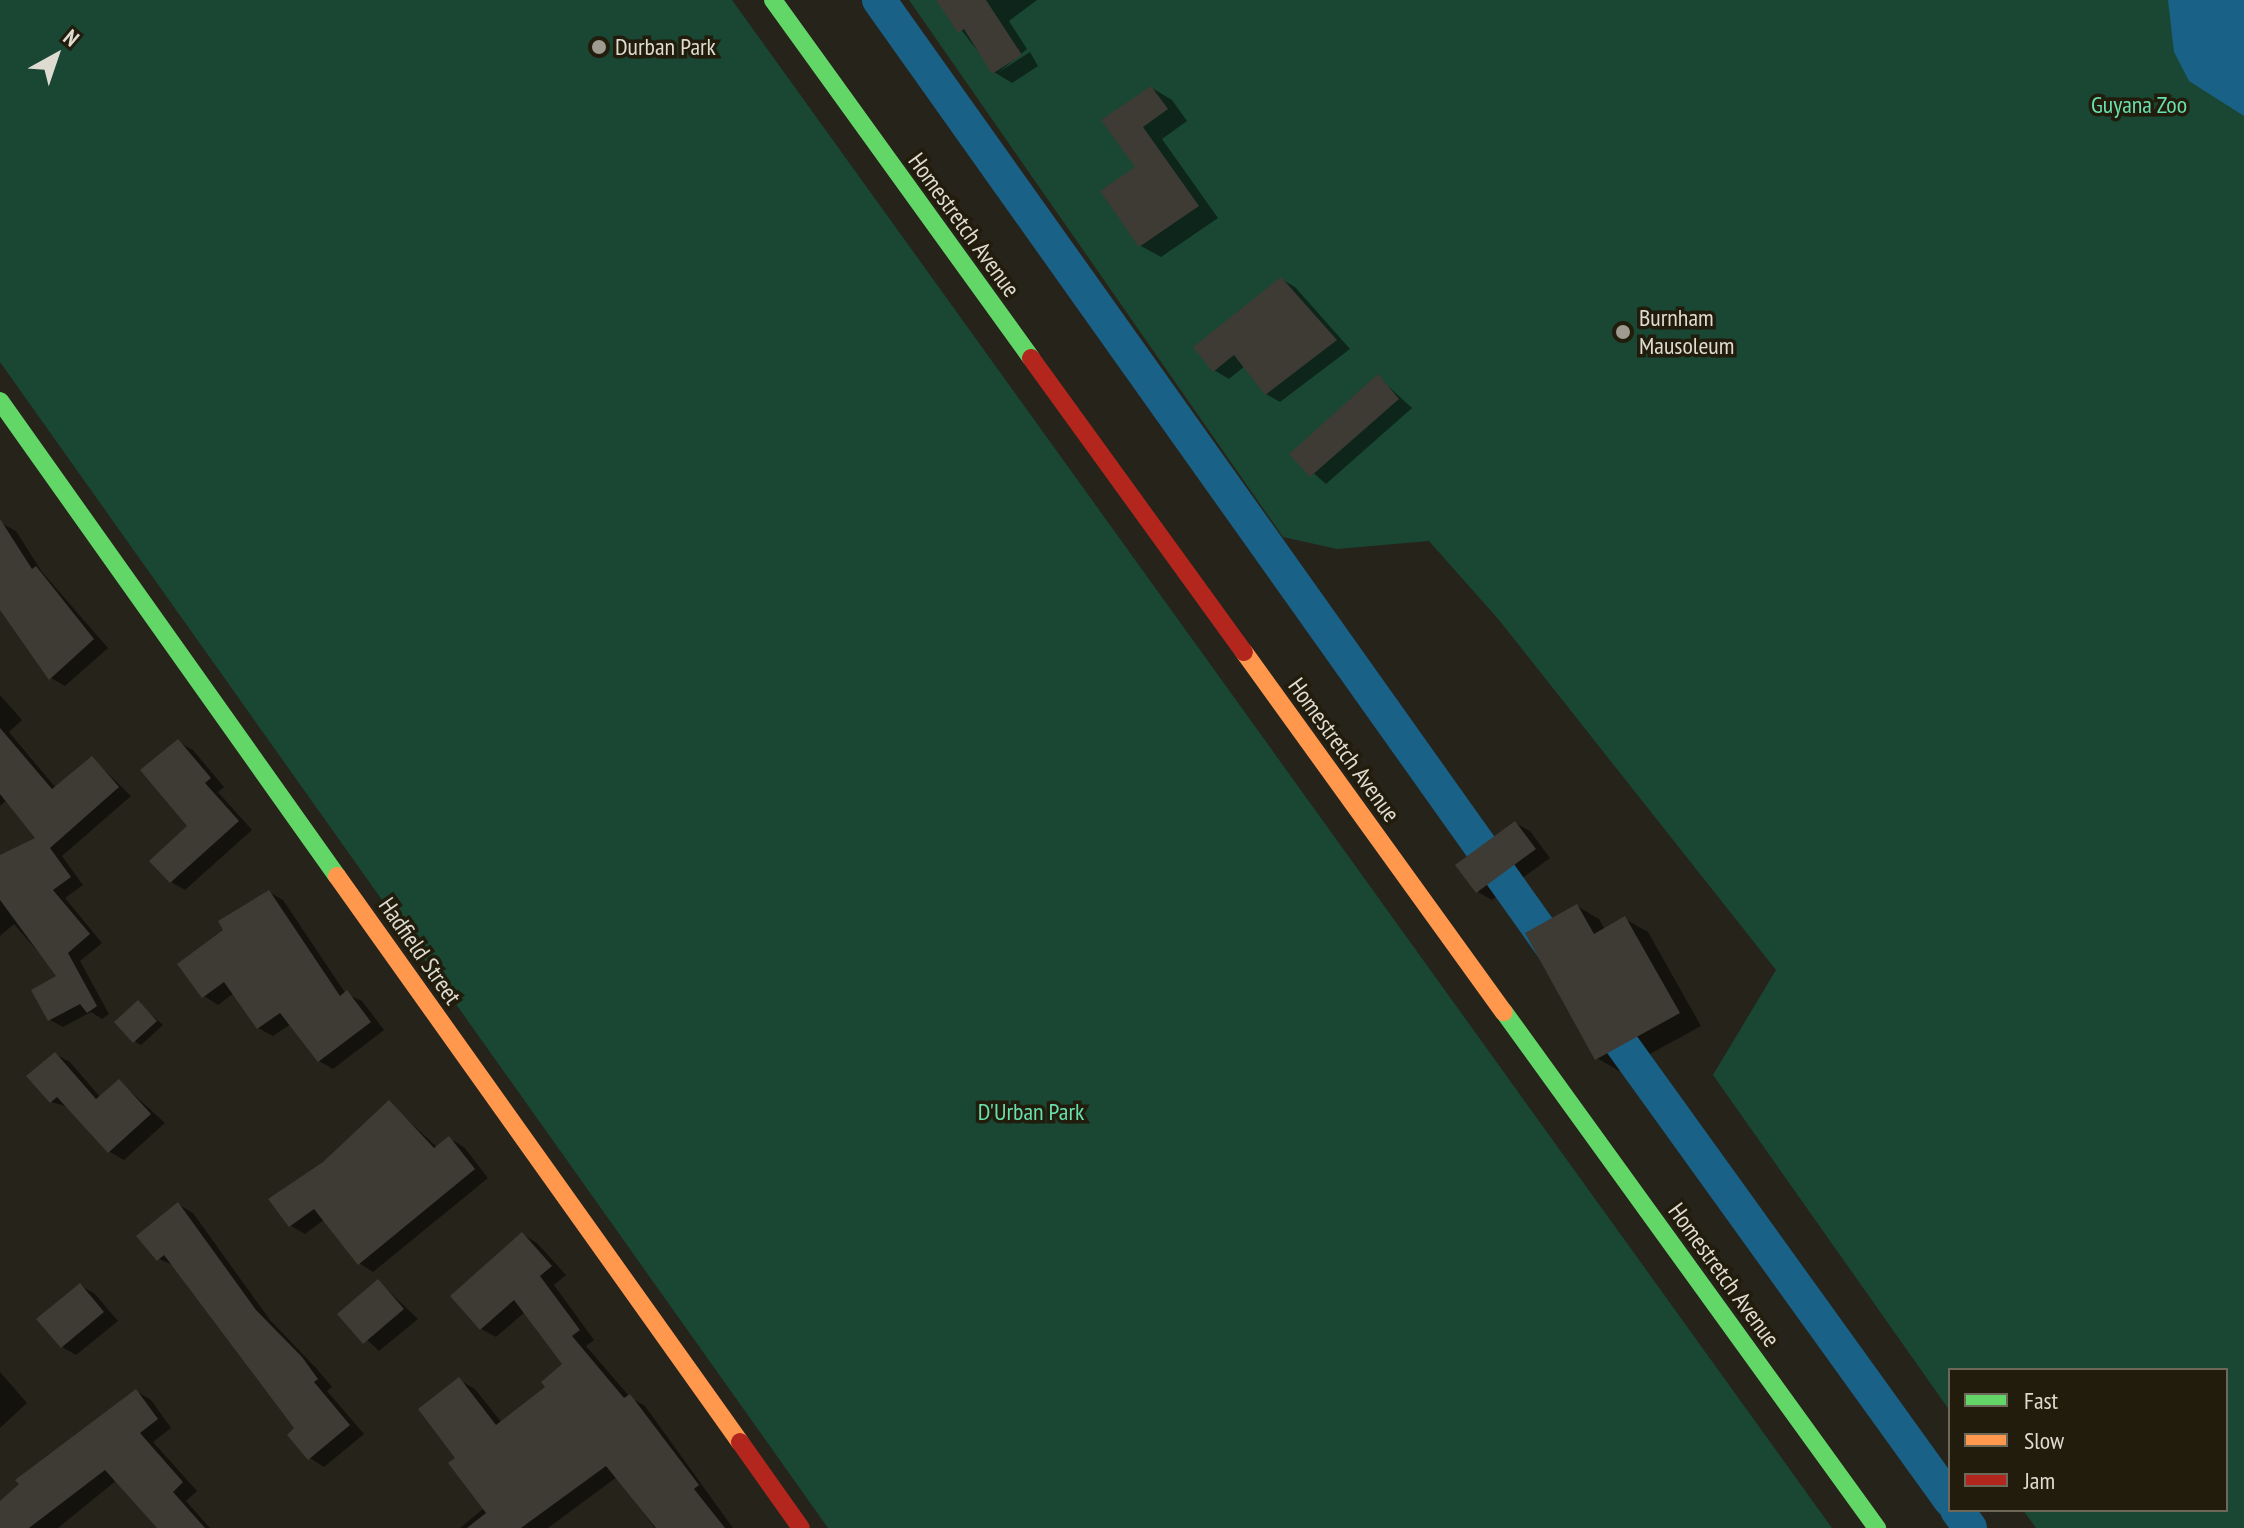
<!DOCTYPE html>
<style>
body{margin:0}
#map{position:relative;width:2244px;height:1528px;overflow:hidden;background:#26231a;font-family:"PT Sans Narrow",sans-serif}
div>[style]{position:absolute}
.green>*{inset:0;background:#194734}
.water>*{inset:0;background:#196187}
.shadow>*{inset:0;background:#0007}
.canal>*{height:34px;margin:-17px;padding:0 17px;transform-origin:17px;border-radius:17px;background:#196187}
.building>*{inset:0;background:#3d3b33}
.fast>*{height:18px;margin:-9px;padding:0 9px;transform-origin:9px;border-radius:9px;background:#63d668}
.slow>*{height:18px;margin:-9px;padding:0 9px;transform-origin:9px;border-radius:9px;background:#ff974d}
.jam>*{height:18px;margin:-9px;padding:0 9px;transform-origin:9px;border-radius:9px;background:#b3261e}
.dots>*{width:22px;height:22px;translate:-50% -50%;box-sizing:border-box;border:4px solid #211c0b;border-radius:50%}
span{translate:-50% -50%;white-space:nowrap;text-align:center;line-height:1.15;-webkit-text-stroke:7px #211c0b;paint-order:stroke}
.poi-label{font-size:24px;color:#dedbd1}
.left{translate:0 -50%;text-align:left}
.park-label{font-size:24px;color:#68dfae}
.street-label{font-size:24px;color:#dedbd1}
.legend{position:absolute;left:1948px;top:1368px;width:280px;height:144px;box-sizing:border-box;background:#211c0b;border:2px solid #6d685a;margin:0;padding:10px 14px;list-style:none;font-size:24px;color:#dedbd1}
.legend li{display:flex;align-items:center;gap:16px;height:40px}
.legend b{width:40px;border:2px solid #6d685a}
.north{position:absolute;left:16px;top:16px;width:80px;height:80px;-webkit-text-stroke:6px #211c0b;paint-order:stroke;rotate:40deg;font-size:22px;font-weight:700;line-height:32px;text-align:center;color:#dedbd1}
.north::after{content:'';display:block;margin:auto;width:28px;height:36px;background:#dedbd1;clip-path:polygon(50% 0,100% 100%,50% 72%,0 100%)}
</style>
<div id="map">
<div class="green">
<div style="clip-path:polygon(0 0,732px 0,1832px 1528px,828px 1528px,0 362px)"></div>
<div style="clip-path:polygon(909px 0,2244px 0,2244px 1528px,2036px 1528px,2023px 1510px,2226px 1510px,2226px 1370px,1950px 1370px,1950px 1411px,1713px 1075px,1776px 970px,1499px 620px,1429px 541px,1337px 549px,1283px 537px)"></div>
</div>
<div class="water">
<div style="clip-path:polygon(2168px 0,2244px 0,2244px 116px,2189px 81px,2174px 52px)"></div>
</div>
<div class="shadow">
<div style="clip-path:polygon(938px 0,1037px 0,1009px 21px,1027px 49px,999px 72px,1030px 52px,1038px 66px,1012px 83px,994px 72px)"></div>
<div style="clip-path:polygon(1152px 88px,1172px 100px,1187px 121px,1162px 139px,1218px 218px,1161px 257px,1141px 246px,1137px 168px,1104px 121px)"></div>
<div style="clip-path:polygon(1281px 279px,1295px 287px,1350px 349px,1280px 402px,1266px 394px,1245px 366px,1229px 379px,1214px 370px)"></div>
<div style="clip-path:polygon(1378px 377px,1412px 408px,1326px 484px,1292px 454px)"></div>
<div style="clip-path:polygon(1px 523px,16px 531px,42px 572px,108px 648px,65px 686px,51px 678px,0 609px)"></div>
<div style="clip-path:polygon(0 695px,22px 720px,9px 732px,56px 788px,92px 758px,131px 796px,62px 856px,83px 885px,65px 898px,102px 943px,80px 961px,109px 1014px,102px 1019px,91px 1012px,63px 1027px,50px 1020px,59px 976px,14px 924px,0 936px,0 857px,38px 839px,7px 800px,0 806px)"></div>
<div style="clip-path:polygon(178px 742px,193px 750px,224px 787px,218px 792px,252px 830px,185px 890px,171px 882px,190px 827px)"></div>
<div style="clip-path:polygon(1515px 823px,1530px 831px,1550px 858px,1492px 900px,1478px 892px)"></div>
<div style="clip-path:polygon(269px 892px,283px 900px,346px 994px,362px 1001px,384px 1030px,333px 1069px,319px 1061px,291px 1024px,273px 1036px,258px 1028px,234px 993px,218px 1005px,204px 996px,226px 930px)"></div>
<div style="clip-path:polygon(1577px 906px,1599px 919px,1605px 930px,1625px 919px,1648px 932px,1701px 1026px,1619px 1071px,1597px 1058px)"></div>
<div style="clip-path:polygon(138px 1002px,163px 1025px,141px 1045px,134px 1041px)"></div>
<div style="clip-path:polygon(55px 1054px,70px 1062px,101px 1098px,119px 1081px,165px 1123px,124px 1160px,110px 1152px,69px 1107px,51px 1102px,29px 1076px)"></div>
<div style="clip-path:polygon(389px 1103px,438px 1148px,449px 1138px,464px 1147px,488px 1178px,373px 1272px,359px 1263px,325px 1219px,305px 1234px,291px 1226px,271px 1200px,324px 1163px)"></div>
<div style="clip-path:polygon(178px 1204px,193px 1213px,270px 1320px,316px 1368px,332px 1387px,327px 1391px,364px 1434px,324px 1467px,310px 1458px,297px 1429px,175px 1266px,159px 1259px)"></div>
<div style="clip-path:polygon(522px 1234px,537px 1243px,566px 1275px,554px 1285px,594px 1340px,586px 1346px,630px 1397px,645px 1406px,733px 1528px,655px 1528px,617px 1477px,548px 1528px,460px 1528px,484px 1508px,459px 1380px,475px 1389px,502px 1423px,548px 1387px,564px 1364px,525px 1312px,496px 1337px,481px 1329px)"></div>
<div style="clip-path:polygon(378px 1281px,418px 1319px,379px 1351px,340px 1314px)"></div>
<div style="clip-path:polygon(80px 1285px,95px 1294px,118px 1321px,76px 1355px,62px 1347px)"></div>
<div style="clip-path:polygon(0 1372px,27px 1403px,0 1428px)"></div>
<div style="clip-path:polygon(136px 1391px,151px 1400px,171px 1428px,153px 1442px,197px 1491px,186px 1501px,210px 1528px,159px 1528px,117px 1480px,58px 1528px,0 1528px,0 1504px)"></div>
</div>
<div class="canal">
<div style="left:879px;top:0;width:1183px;rotate:54.6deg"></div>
<div style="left:1595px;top:1007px;width:608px;rotate:54.24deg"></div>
<div style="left:1957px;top:1510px;width:22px;rotate:54deg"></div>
</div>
<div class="building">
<div style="clip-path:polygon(936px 0,986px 0,1022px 55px,992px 74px,964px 29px,958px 33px)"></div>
<div style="clip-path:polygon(1151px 86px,1168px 109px,1143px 127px,1199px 206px,1139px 247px,1100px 191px,1135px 167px,1101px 120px)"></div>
<div style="clip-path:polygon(1281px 277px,1337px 340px,1265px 395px,1234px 355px,1213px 372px,1193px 347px)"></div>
<div style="clip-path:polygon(1378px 374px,1399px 399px,1310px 477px,1289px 454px)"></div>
<div style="clip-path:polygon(0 519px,32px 569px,36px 566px,94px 639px,49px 680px,0 610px)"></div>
<div style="clip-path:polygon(0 728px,52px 789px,92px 756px,119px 787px,50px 848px,71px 877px,53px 890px,90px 934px,68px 953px,97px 1006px,87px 1013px,80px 1004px,48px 1021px,31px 990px,56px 976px,0 900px,0 855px,35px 838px,0 794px)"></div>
<div style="clip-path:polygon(178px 739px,211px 778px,205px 783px,239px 821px,170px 883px,149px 861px,187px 826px,140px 770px)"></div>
<div style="clip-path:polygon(1515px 821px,1536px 849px,1476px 893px,1455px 865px)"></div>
<div style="clip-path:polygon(269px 890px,340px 996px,347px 990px,371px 1022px,318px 1062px,280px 1013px,257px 1029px,224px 982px,202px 998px,177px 964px,223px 930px,218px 921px)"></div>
<div style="clip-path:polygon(1577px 904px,1594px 934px,1625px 916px,1680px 1013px,1595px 1060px,1525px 933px)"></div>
<div style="clip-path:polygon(138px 1000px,157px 1021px,133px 1043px,114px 1022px)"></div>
<div style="clip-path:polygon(55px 1052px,96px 1099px,119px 1079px,151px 1114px,108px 1153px,57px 1097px,50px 1103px,26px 1076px)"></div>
<div style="clip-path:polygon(389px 1100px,434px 1148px,449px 1136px,475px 1169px,358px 1265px,314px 1209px,289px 1227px,268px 1199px,323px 1162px)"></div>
<div style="clip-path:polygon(178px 1202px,256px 1310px,302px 1357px,318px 1379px,314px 1382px,350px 1425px,308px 1460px,287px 1435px,294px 1428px,164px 1255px,157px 1261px,136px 1236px)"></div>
<div style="clip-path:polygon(522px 1232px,552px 1266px,540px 1276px,580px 1330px,572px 1336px,624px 1398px,630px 1394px,699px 1485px,694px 1489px,725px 1528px,656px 1528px,606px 1466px,521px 1528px,467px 1528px,486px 1513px,448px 1463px,455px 1458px,418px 1409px,459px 1377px,496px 1425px,545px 1387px,541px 1382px,562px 1364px,514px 1300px,480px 1330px,450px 1296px)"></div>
<div style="clip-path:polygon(378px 1279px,404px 1309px,363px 1344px,337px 1314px)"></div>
<div style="clip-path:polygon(80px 1283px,104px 1312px,61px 1348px,36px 1319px)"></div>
<div style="clip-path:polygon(136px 1389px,158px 1419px,140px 1433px,183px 1482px,173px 1492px,205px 1528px,157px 1528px,105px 1470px,29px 1528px,0 1528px,0 1501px,19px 1484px,15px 1480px)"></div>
</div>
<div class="fast">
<div style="left:773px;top:0;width:441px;rotate:54.2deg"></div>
<div style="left:0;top:401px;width:582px;rotate:54.65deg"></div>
<div style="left:1504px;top:1012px;width:637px;rotate:54.14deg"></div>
</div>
<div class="slow">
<div style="left:1244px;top:652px;width:444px;rotate:54.2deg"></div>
<div style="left:337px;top:876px;width:695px;rotate:54.55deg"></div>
</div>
<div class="jam">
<div style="left:1031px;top:358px;width:363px;rotate:54.1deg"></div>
<div style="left:740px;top:1442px;width:105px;rotate:54.7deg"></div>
</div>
<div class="dots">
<div style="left:599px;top:47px;background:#9e9b91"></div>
<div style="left:1623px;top:332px;background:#9e9b91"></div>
</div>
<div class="poi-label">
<span class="left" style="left:615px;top:47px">Durban Park</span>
<span class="left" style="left:1639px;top:332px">Burnham<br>Mausoleum</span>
</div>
<div class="park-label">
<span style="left:2139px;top:105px">Guyana Zoo</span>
<span style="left:1031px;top:1112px">D'Urban Park</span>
</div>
<div class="street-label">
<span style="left:964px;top:225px;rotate:54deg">Homestretch Avenue</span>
<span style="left:1344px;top:750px;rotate:54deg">Homestretch Avenue</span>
<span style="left:420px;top:951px;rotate:55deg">Hadfield Street</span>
<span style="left:1724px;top:1275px;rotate:54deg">Homestretch Avenue</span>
</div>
<ul class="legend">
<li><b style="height:10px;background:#63d668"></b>Fast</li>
<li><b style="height:10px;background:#ff974d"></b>Slow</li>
<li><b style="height:10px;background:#b3261e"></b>Jam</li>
</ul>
<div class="north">N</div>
</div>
